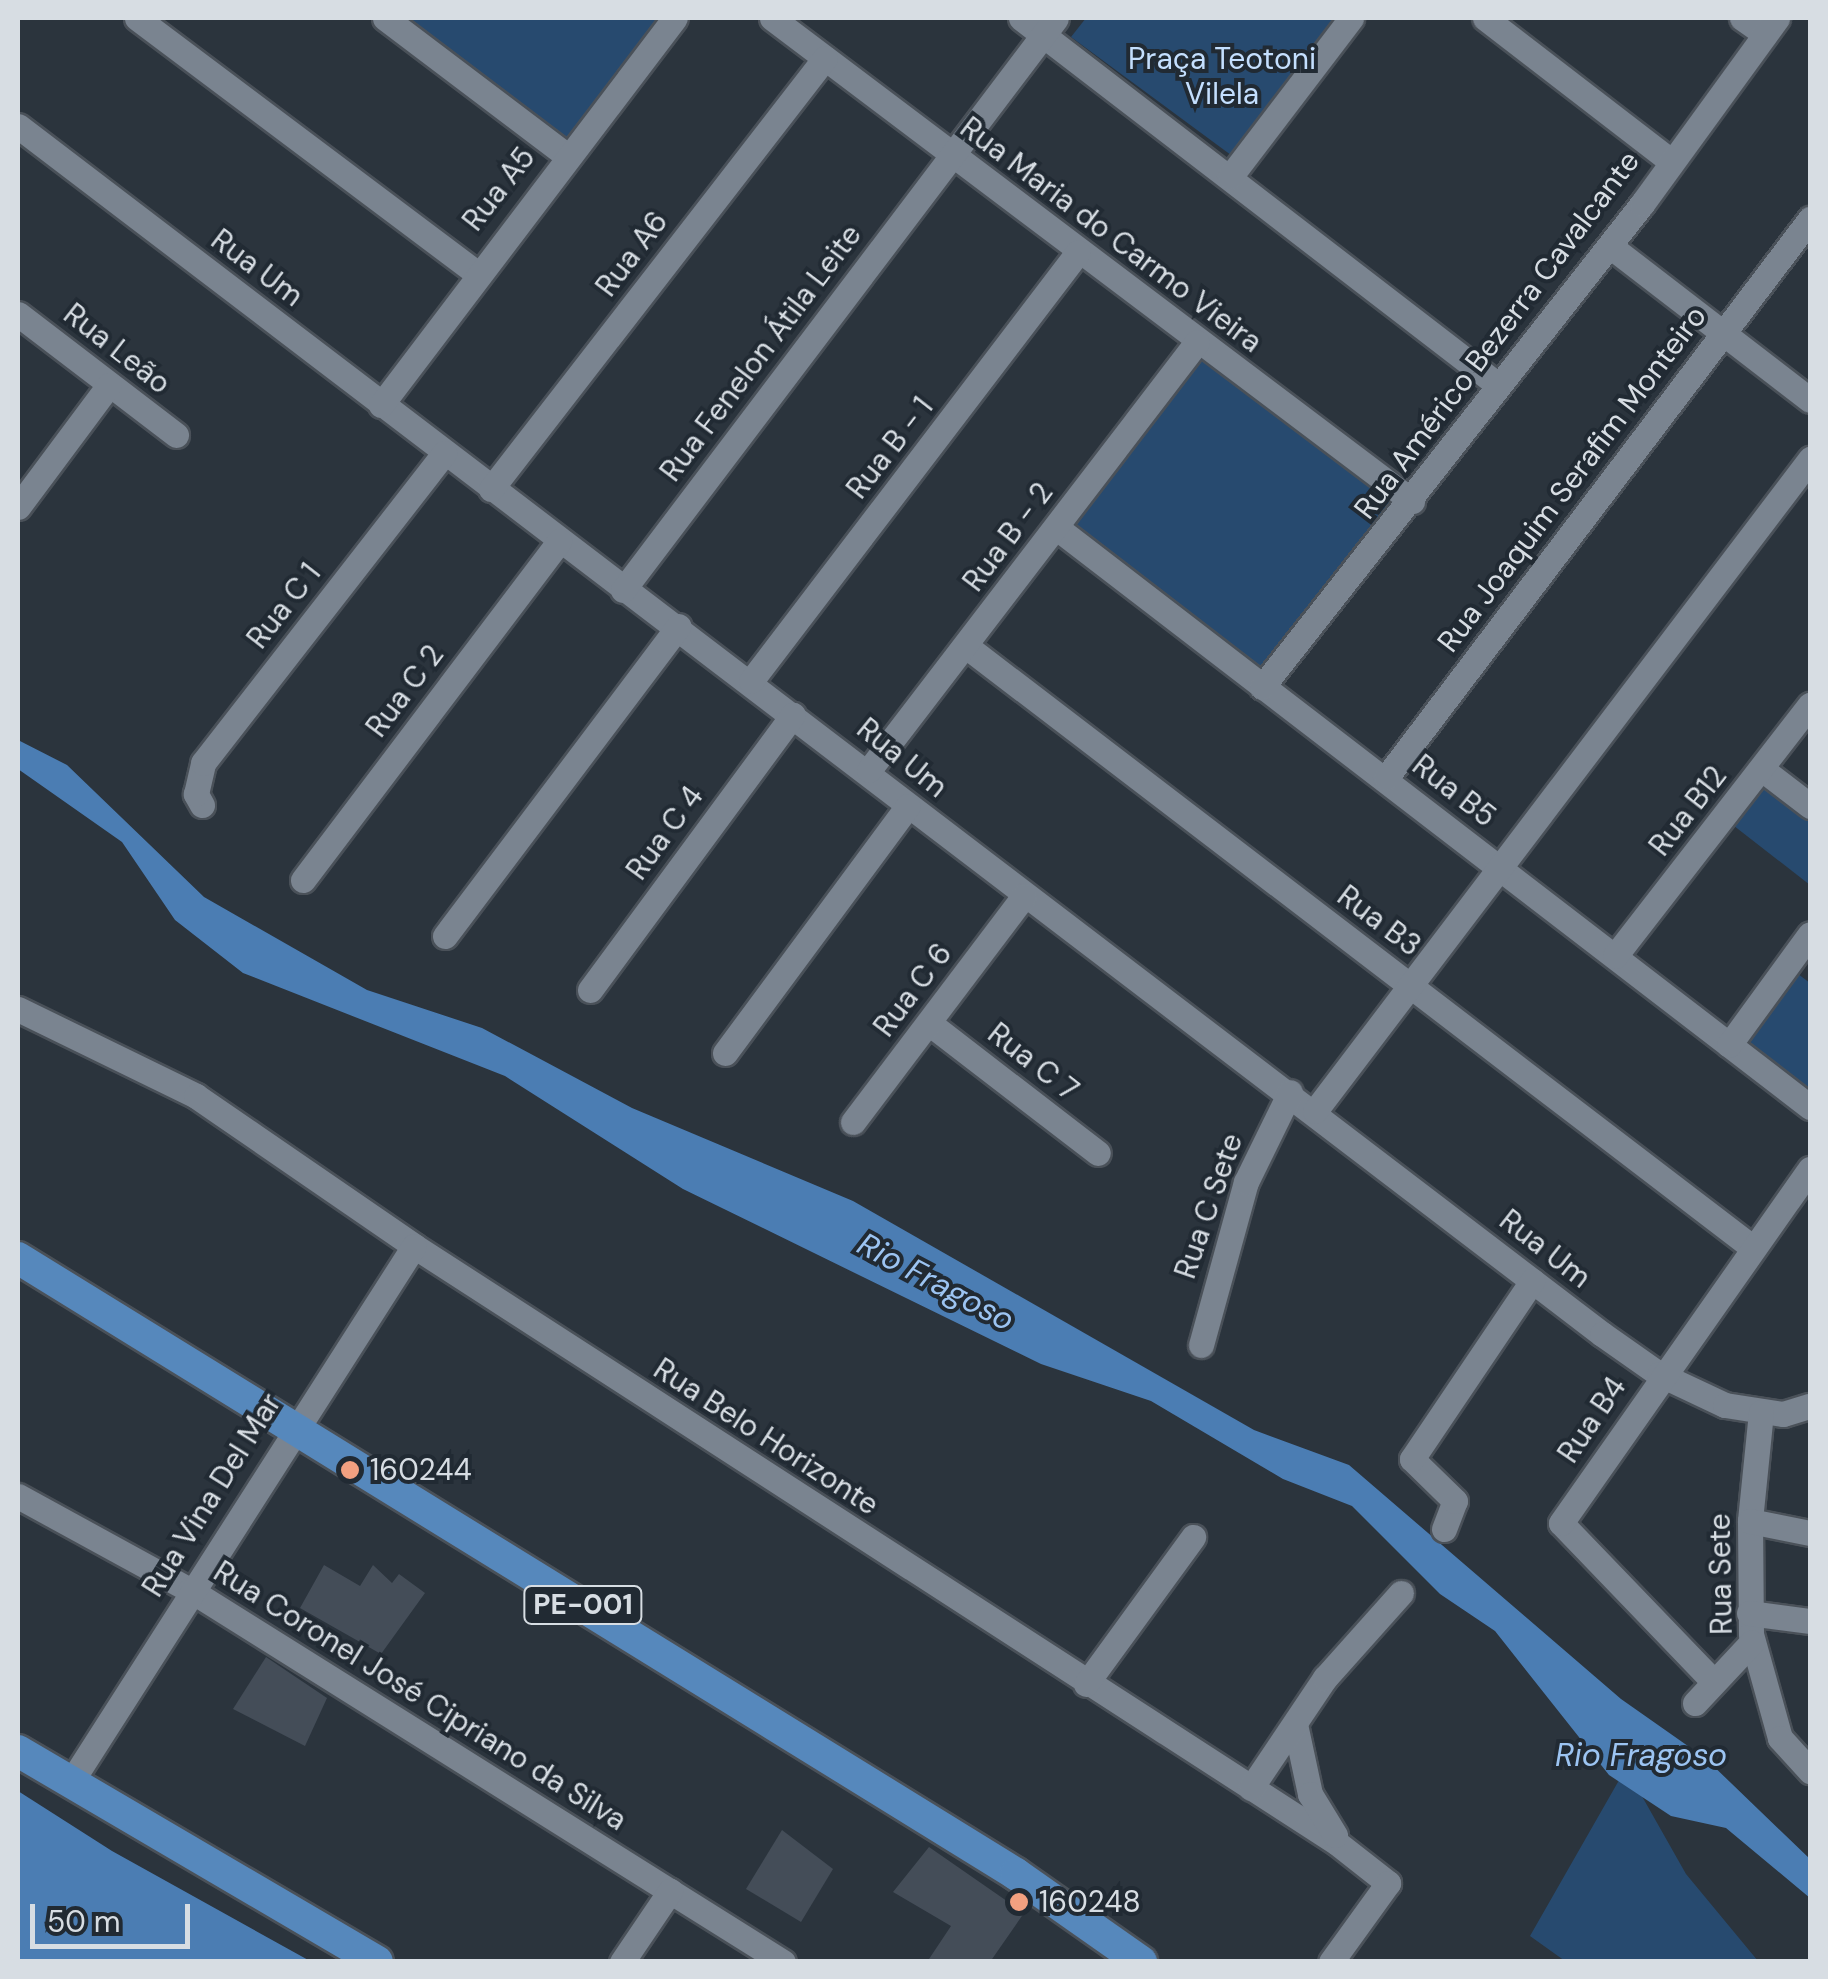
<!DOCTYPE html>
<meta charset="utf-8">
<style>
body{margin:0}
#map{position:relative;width:1828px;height:1979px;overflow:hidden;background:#2b343d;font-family:"DM Sans",sans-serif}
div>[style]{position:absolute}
.green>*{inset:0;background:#274a6f}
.water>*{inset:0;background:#4b7db3}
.building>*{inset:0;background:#444d58}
.roads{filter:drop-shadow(2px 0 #4a5159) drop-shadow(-2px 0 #4a5159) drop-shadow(0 2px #4a5159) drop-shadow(0 -2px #4a5159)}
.minor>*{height:25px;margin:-12.5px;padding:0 12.5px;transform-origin:12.5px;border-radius:12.5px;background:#7a8490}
.major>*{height:32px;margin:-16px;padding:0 16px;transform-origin:16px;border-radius:16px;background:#5688bc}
.dots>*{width:28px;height:28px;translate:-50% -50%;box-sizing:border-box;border:5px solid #212a33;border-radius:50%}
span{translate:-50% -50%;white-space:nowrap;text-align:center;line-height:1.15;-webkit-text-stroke:8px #212a33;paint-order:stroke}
.shield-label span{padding:2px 8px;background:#212a33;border:2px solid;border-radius:8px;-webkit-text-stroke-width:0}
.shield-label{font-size:28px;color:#d7dde3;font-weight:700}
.park-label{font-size:30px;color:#c4dffe}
.street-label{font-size:30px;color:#d7dde3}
.poi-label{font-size:30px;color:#d7dde3}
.left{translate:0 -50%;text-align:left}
.water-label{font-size:32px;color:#9cc4f2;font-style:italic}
.frame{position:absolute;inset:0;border:20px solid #d7dde3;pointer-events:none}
.scale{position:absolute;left:30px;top:1904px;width:160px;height:45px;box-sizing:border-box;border:5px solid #d7dde3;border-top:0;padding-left:12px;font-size:30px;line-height:35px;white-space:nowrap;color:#d7dde3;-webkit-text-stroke:8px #212a33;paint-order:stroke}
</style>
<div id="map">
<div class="green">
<div style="clip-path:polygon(400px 18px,670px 18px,572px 148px)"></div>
<div style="clip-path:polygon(1086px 18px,1340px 18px,1235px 158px,1071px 37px)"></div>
<div style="clip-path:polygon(1200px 356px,1402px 502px,1269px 678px,1070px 531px)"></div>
<div style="clip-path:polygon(1763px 778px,1810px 815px,1810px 885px,1729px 822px)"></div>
<div style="clip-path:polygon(1794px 971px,1810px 983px,1810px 1094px,1741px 1041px)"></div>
<div style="clip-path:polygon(1626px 1768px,1686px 1874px,1758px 1961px,1565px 1961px,1530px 1936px)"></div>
</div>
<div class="water">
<div style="clip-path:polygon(18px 740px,67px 765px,204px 897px,367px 990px,482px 1028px,632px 1108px,853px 1201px,1254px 1430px,1349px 1465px,1621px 1699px,1705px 1758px,1810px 1859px,1810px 1898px,1726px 1828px,1671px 1816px,1609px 1775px,1495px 1631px,1440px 1594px,1352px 1506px,1283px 1479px,1151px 1401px,1041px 1364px,683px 1189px,505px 1076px,243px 973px,175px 920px,122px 842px,18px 769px)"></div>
<div style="clip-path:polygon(18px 1791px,112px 1851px,310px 1961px,18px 1961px)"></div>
</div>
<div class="building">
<div style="clip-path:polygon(324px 1565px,360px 1586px,373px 1565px,392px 1583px,399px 1574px,425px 1593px,381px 1654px,300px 1608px)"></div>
<div style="clip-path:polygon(266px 1657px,327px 1698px,305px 1746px,233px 1709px)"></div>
<div style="clip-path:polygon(782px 1830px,833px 1869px,801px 1922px,746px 1889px)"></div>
<div style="clip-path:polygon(929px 1847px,1024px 1913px,990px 1962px,927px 1962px,951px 1926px,893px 1892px)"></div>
</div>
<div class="roads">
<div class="minor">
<div style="left:137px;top:18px;width:423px;rotate:36.9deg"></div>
<div style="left:385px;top:18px;width:227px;rotate:37.1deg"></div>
<div style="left:772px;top:18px;width:802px;rotate:37.04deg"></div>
<div style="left:1021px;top:18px;width:602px;rotate:37.57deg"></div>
<div style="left:1485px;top:18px;width:235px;rotate:37.6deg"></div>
<div style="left:1742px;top:18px;width:28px;rotate:35deg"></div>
<div style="left:18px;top:126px;width:1992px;rotate:37.33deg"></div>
<div style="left:1602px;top:1334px;width:70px;rotate:35.1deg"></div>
<div style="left:1659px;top:1374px;width:73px;rotate:25.2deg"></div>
<div style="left:1725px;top:1405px;width:59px;rotate:8.8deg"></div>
<div style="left:1783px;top:1414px;width:28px;rotate:-17deg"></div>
<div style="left:1230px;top:177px;width:200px;rotate:-52.7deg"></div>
<div style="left:1610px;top:246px;width:252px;rotate:37.6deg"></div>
<div style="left:18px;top:314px;width:199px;rotate:37.4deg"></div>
<div style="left:381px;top:405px;width:486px;rotate:-52.8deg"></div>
<div style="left:491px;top:489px;width:545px;rotate:-52.23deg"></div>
<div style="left:18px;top:507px;width:152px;rotate:-53.3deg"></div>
<div style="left:1057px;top:528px;width:950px;rotate:37.56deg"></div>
<div style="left:623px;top:590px;width:717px;rotate:-52.87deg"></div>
<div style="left:966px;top:646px;width:991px;rotate:37.41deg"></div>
<div style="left:751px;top:681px;width:539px;rotate:-52.68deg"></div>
<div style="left:1262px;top:687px;width:615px;rotate:-51.81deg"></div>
<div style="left:1642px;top:204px;width:230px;rotate:-54deg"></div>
<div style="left:1762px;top:769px;width:61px;rotate:37.6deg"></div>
<div style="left:869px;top:770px;width:539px;rotate:-52.54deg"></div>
<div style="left:1386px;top:778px;width:702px;rotate:-52.82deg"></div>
<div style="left:202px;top:805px;width:13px;rotate:-119deg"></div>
<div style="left:196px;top:794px;width:32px;rotate:-77deg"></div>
<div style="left:203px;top:763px;width:393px;rotate:-52.1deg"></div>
<div style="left:303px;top:880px;width:425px;rotate:-52.9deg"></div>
<div style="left:445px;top:936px;width:388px;rotate:-53deg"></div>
<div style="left:1615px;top:956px;width:318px;rotate:-52.2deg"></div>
<div style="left:590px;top:990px;width:342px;rotate:-53.6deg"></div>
<div style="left:18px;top:1009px;width:198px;rotate:26deg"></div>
<div style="left:196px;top:1096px;width:265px;rotate:34.5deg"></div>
<div style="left:414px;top:1246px;width:1099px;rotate:32.89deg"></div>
<div style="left:1337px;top:1843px;width:65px;rotate:38.1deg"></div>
<div style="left:1388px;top:1883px;width:97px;rotate:125.8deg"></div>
<div style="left:929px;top:1023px;width:213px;rotate:37.6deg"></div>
<div style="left:1729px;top:1045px;width:137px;rotate:-53.9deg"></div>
<div style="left:725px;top:1053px;width:307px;rotate:-53.5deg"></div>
<div style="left:1315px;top:1111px;width:819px;rotate:-52.79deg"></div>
<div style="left:853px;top:1122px;width:283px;rotate:-52.9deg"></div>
<div style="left:1201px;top:1345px;width:169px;rotate:-74.6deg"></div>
<div style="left:1246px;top:1182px;width:100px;rotate:-63.9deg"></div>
<div style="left:1761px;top:1412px;width:110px;rotate:95.8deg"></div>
<div style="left:1750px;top:1521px;width:113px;rotate:89.5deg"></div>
<div style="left:1751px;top:1634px;width:108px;rotate:74.4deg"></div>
<div style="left:1780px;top:1738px;width:45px;rotate:47.7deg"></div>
<div style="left:18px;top:1496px;width:196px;rotate:28.7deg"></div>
<div style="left:190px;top:1590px;width:700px;rotate:32.1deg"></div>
<div style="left:1750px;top:1521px;width:61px;rotate:11.3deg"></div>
<div style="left:1444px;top:1529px;width:30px;rotate:-69deg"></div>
<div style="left:1455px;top:1501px;width:60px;rotate:-135.7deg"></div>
<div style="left:1412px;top:1459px;width:215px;rotate:-56deg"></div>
<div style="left:1749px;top:1613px;width:62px;rotate:7.5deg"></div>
<div style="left:1713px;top:1681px;width:219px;rotate:-133.9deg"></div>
<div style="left:1561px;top:1523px;width:433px;rotate:-54.9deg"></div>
<div style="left:1086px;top:1684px;width:182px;rotate:-53.9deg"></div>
<div style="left:1695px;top:1703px;width:83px;rotate:-46.9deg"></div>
<div style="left:1295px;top:1724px;width:72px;rotate:77.9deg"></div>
<div style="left:1310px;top:1794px;width:48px;rotate:58.6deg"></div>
<div style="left:71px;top:1782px;width:636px;rotate:-57.38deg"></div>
<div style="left:1251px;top:1788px;width:133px;rotate:-56.1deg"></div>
<div style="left:1325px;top:1678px;width:114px;rotate:-48.2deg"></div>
<div style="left:622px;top:1962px;width:86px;rotate:-55.9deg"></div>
</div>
<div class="major">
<div style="left:18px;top:1258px;width:1173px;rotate:31.68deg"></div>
<div style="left:1016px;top:1874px;width:153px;rotate:35.1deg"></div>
<div style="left:18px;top:1751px;width:416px;rotate:30.4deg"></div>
</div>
</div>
<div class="dots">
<div style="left:350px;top:1470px;background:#f2a080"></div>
<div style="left:1019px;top:1902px;background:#f2a080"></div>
</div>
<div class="shield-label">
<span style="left:583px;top:1605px">PE-001</span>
</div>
<div class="park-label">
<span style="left:1222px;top:76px">Praça Teotoni<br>Vilela</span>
</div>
<div class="street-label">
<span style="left:499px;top:189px;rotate:-52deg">Rua A5</span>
<span style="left:1111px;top:235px;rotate:37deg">Rua Maria do Carmo Vieira</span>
<span style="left:632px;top:254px;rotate:-53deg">Rua A6</span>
<span style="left:257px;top:268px;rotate:37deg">Rua Um</span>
<span style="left:1497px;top:335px;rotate:-53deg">Rua Américo Bezerra Cavalcante</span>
<span style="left:117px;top:349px;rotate:38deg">Rua Leão</span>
<span style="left:761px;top:353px;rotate:-53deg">Rua Fenelon Átila Leite</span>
<span style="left:890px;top:448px;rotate:-52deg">Rua B - 1</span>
<span style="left:1572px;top:479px;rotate:-53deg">Rua Joaquim Serafim Monteiro</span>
<span style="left:1008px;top:537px;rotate:-53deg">Rua B - 2</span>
<span style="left:284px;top:606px;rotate:-52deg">Rua C 1</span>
<span style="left:405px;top:691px;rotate:-53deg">Rua C 2</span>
<span style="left:902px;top:758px;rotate:39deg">Rua Um</span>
<span style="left:1454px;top:791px;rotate:38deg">Rua B5</span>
<span style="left:1688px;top:811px;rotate:-52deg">Rua B12</span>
<span style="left:665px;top:833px;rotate:-54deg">Rua C 4</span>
<span style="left:1379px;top:921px;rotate:37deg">Rua B3</span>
<span style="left:913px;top:990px;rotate:-53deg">Rua C 6</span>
<span style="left:1033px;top:1062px;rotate:38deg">Rua C 7</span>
<span style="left:1209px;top:1206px;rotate:-71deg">Rua C Sete</span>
<span style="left:1545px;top:1249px;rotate:38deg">Rua Um</span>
<span style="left:1592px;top:1420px;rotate:-56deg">Rua B4</span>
<span style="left:766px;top:1437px;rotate:33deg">Rua Belo Horizonte</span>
<span style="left:212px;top:1495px;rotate:-58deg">Rua Vina Del Mar</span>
<span style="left:1721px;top:1574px;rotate:-91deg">Rua Sete</span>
<span style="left:420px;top:1696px;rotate:32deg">Rua Coronel José Cipriano da Silva</span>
</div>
<div class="poi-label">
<span class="left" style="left:370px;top:1470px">160244</span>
<span class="left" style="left:1039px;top:1902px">160248</span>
</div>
<div class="water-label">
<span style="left:936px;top:1282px;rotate:28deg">Rio Fragoso</span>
<span style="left:1641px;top:1755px">Rio Fragoso</span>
</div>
<div class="frame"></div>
<div class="scale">50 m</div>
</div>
